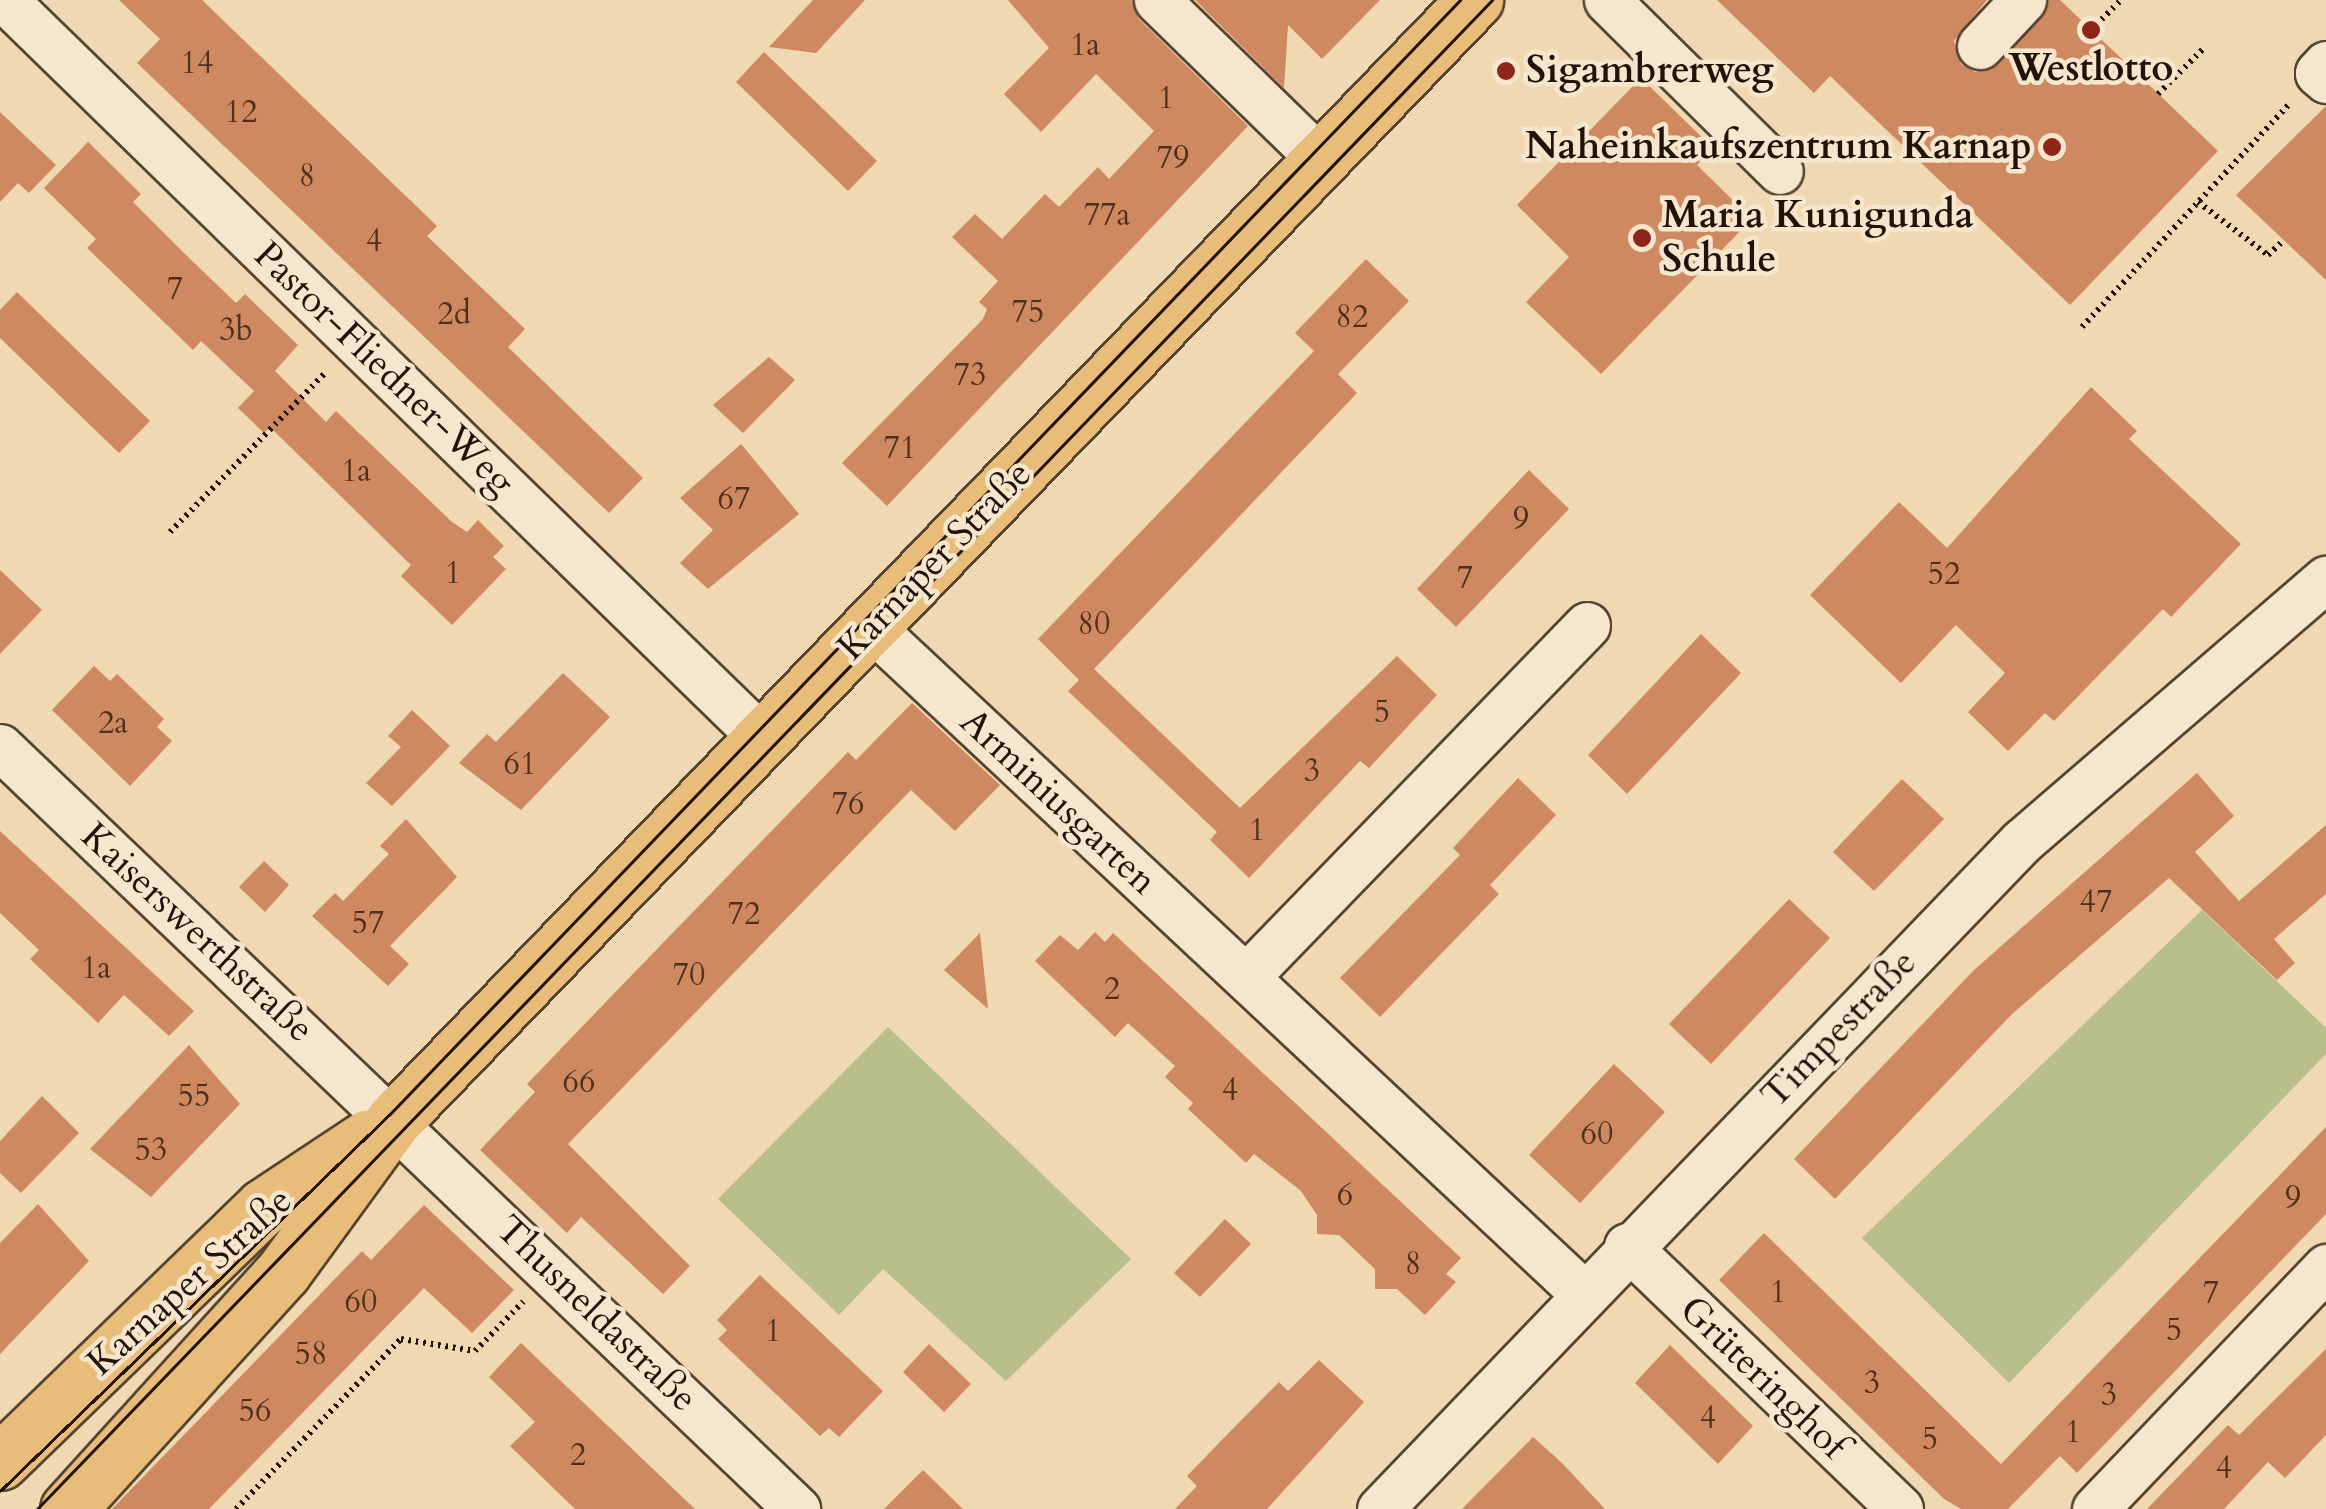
<!DOCTYPE html>
<meta charset="utf-8">
<style>
body{margin:0}
#map{position:relative;width:2326px;height:1509px;overflow:hidden;background:#efd8b2;font-family:Cardo,serif}
div>[style]{position:absolute}
.green>*{inset:0;background:#b8bf8d}
.building>*{inset:0;background:#ce8960}
.path>*{height:6px;margin-top:-3px;transform-origin:0;background:repeating-linear-gradient(90deg,#231207 0 2.5px,transparent 0 7.5px)}
.roads{filter:drop-shadow(2px 0 #564432) drop-shadow(-2px 0 #564432) drop-shadow(0 2px #564432) drop-shadow(0 -2px #564432)}
.minor>*{height:45px;margin:-22.5px;padding:0 22.5px;transform-origin:22.5px;border-radius:22.5px;background:#f5e6cd}
.major>*{height:55px;margin:-27.5px;padding:0 27.5px;transform-origin:27.5px;border-radius:27.5px;background:#e8bc79}
.tram>*{height:2.5px;margin:-1.25px;padding:0 1.25px;transform-origin:1.25px;border-radius:1.25px;background:#231207}
.dots>*{width:28px;height:28px;translate:-50% -50%;box-sizing:border-box;border:5px solid #f5e6cd;border-radius:50%}
span{translate:-50% -50%;white-space:nowrap;text-align:center;line-height:1.15;-webkit-text-stroke:9px #f5e6cd;paint-order:stroke}
.number-label{font-size:32px;color:#4e301d}
.number-label span{-webkit-text-stroke-width:0}
.poi-label{font-size:38px;color:#231207;font-weight:700}
.left{translate:0 -50%;text-align:left}
.right{translate:-100% -50%;text-align:right}
.street-label{font-size:38px;color:#231207}
</style>
<div id="map">
<div class="green">
<div style="clip-path:polygon(2202px 910px,2326px 1028px,2326px 1054px,2009px 1383px,1862px 1238px)"></div>
<div style="clip-path:polygon(888px 1027px,1131px 1259px,1006px 1381px,883px 1269px,839px 1315px,718px 1199px)"></div>
</div>
<div class="building">
<div style="clip-path:polygon(119px 0,202px 0,437px 226px,427px 236px,525px 329px,508px 347px,643px 478px,609px 513px,137px 63px,160px 39px)"></div>
<div style="clip-path:polygon(813px 0,865px 0,816px 53px,769px 47px)"></div>
<div style="clip-path:polygon(1008px 0,1132px 0,1139px 19px,1248px 126px,887px 506px,842px 463px,983px 319px,987px 309px,979px 302px,998px 281px,952px 237px,975px 214px,1002px 239px,1045px 194px,1059px 207px,1098px 167px,1109px 179px,1154px 131px,1096px 74px,1041px 132px,1004px 94px,1049px 48px)"></div>
<div style="clip-path:polygon(1195px 0,1380px 0,1322px 59px,1288px 25px,1284px 88px)"></div>
<div style="clip-path:polygon(1717px 0,1987px 0,1954px 41px,1961px 64px,1975px 72px,1999px 64px,2048px 0,2060px 0,2218px 151px,2070px 305px,1830px 76px,1814px 93px)"></div>
<div style="clip-path:polygon(764px 52px,877px 161px,848px 191px,736px 82px)"></div>
<div style="clip-path:polygon(1641px 78px,1713px 148px,1697px 165px,1752px 219px,1601px 374px,1526px 302px,1569px 257px,1517px 205px)"></div>
<div style="clip-path:polygon(2326px 106px,2326px 280px,2236px 195px)"></div>
<div style="clip-path:polygon(0 112px,56px 165px,29px 193px,18px 183px,0 202px)"></div>
<div style="clip-path:polygon(88px 142px,141px 194px,133px 202px,184px 253px,236px 303px,245px 294px,298px 345px,275px 371px,326px 422px,336px 411px,452px 522px,467px 532px,478px 520px,504px 546px,493px 557px,506px 569px,452px 625px,401px 576px,411px 565px,270px 427px,264px 433px,238px 408px,254px 391px,201px 341px,193px 350px,87px 248px,96px 239px,44px 188px)"></div>
<div style="clip-path:polygon(1366px 259px,1409px 301px,1338px 374px,1357px 393px,1094px 669px,1240px 808px,1397px 656px,1437px 695px,1369px 768px,1360px 761px,1249px 878px,1210px 840px,1217px 832px,1068px 691px,1079px 680px,1038px 639px,1314px 351px,1295px 333px)"></div>
<div style="clip-path:polygon(17px 292px,150px 421px,119px 453px,0 338px,0 310px)"></div>
<div style="clip-path:polygon(769px 357px,795px 380px,743px 433px,713px 405px)"></div>
<div style="clip-path:polygon(2091px 387px,2137px 431px,2129px 439px,2241px 544px,2171px 617px,2163px 609px,2054px 721px,2045px 713px,2008px 751px,1968px 712px,2005px 673px,1956px 625px,1901px 683px,1810px 595px,1899px 502px,1947px 548px)"></div>
<div style="clip-path:polygon(741px 444px,799px 514px,708px 589px,680px 563px,713px 530px,680px 498px)"></div>
<div style="clip-path:polygon(1529px 470px,1569px 509px,1456px 627px,1417px 589px)"></div>
<div style="clip-path:polygon(0 570px,42px 610px,0 654px)"></div>
<div style="clip-path:polygon(1701px 634px,1741px 673px,1627px 794px,1588px 755px)"></div>
<div style="clip-path:polygon(94px 666px,110px 681px,117px 674px,164px 719px,157px 727px,172px 741px,130px 786px,52px 710px)"></div>
<div style="clip-path:polygon(563px 673px,610px 717px,521px 810px,459px 763px,487px 734px,496px 742px)"></div>
<div style="clip-path:polygon(912px 703px,1000px 785px,955px 831px,911px 790px,568px 1144px,690px 1266px,663px 1294px,581px 1217px,567px 1233px,480px 1150px,535px 1092px,527px 1084px,627px 980px,848px 752px,856px 760px)"></div>
<div style="clip-path:polygon(412px 710px,450px 746px,392px 806px,366px 783px,401px 747px,388px 736px)"></div>
<div style="clip-path:polygon(2197px 773px,2234px 816px,2195px 852px,2239px 901px,2326px 825px,2326px 894px,2274px 939px,2295px 963px,2277px 980px,2169px 878px,2012px 1014px,1835px 1199px,1794px 1159px,1974px 970px)"></div>
<div style="clip-path:polygon(1518px 778px,1556px 815px,1490px 885px,1499px 894px,1380px 1017px,1340px 978px,1460px 855px,1453px 848px)"></div>
<div style="clip-path:polygon(1902px 779px,1944px 819px,1874px 891px,1833px 852px)"></div>
<div style="clip-path:polygon(406px 819px,457px 877px,390px 946px,409px 964px,388px 986px,312px 916px,335px 893px,343px 901px,389px 854px,380px 846px)"></div>
<div style="clip-path:polygon(0 831px,194px 1011px,169px 1036px,124px 995px,98px 1023px,30px 959px,39px 950px,0 913px)"></div>
<div style="clip-path:polygon(264px 861px,289px 885px,265px 912px,239px 887px)"></div>
<div style="clip-path:polygon(1789px 899px,1830px 938px,1711px 1064px,1669px 1024px)"></div>
<div style="clip-path:polygon(1095px 932px,1105px 942px,1113px 933px,1461px 1258px,1446px 1274px,1456px 1282px,1425px 1315px,1397px 1289px,1375px 1289px,1375px 1269px,1339px 1235px,1317px 1234px,1317px 1215px,1301px 1191px,1254px 1154px,1246px 1163px,1188px 1109px,1193px 1103px,1165px 1077px,1175px 1066px,1128px 1023px,1115px 1037px,1035px 961px,1060px 935px,1078px 950px)"></div>
<div style="clip-path:polygon(980px 933px,988px 1009px,944px 970px)"></div>
<div style="clip-path:polygon(189px 1045px,240px 1104px,151px 1197px,90px 1149px)"></div>
<div style="clip-path:polygon(1614px 1064px,1665px 1112px,1580px 1203px,1529px 1155px)"></div>
<div style="clip-path:polygon(42px 1096px,79px 1133px,21px 1193px,0 1173px,0 1141px)"></div>
<div style="clip-path:polygon(2326px 1127px,2326px 1214px,2077px 1473px,2060px 1456px,2008px 1509px,1961px 1509px,1944px 1499px,1719px 1280px,1764px 1233px,2001px 1464px)"></div>
<div style="clip-path:polygon(38px 1204px,89px 1261px,0 1354px,0 1243px)"></div>
<div style="clip-path:polygon(424px 1205px,514px 1290px,472px 1333px,424px 1288px,209px 1509px,112px 1509px,362px 1251px,371px 1260px)"></div>
<div style="clip-path:polygon(1225px 1219px,1251px 1244px,1200px 1297px,1174px 1273px)"></div>
<div style="clip-path:polygon(760px 1275px,883px 1391px,839px 1437px,829px 1428px,820px 1436px,718px 1339px,727px 1330px,717px 1320px)"></div>
<div style="clip-path:polygon(521px 1343px,695px 1509px,575px 1509px,510px 1446px,535px 1422px,489px 1377px)"></div>
<div style="clip-path:polygon(929px 1344px,971px 1384px,944px 1412px,903px 1372px)"></div>
<div style="clip-path:polygon(1670px 1345px,1753px 1426px,1718px 1464px,1635px 1383px)"></div>
<div style="clip-path:polygon(2326px 1349px,2326px 1435px,2285px 1478px,2268px 1462px,2224px 1509px,2147px 1509px,2228px 1425px,2239px 1435px)"></div>
<div style="clip-path:polygon(1319px 1360px,1364px 1402px,1267px 1509px,1175px 1509px,1197px 1486px,1187px 1476px,1217px 1445px,1279px 1382px,1288px 1391px)"></div>
<div style="clip-path:polygon(1533px 1437px,1562px 1463px,1605px 1509px,1462px 1509px)"></div>
<div style="clip-path:polygon(923px 1470px,963px 1509px,884px 1509px)"></div>
</div>
<div class="path">
<div style="left:2091px;top:30px;width:42px;rotate:-45deg"></div>
<div style="left:2158px;top:94px;width:66px;rotate:-45deg"></div>
<div style="left:2198px;top:202px;width:88px;rotate:37.1deg"></div>
<div style="left:2268px;top:255px;width:22px;rotate:-43deg"></div>
<div style="left:2082px;top:327px;width:306px;rotate:-47.1deg"></div>
<div style="left:170px;top:532px;width:225px;rotate:-45.7deg"></div>
<div style="left:236px;top:1509px;width:237px;rotate:-45.9deg"></div>
<div style="left:401px;top:1339px;width:75px;rotate:9.2deg"></div>
<div style="left:475px;top:1351px;width:69px;rotate:-45.6deg"></div>
</div>
<div class="roads">
<div class="minor">
<div style="left:5px;top:0;width:1059px;rotate:44.27deg"></div>
<div style="left:1157px;top:0;width:229px;rotate:44.3deg"></div>
<div style="left:1607px;top:0;width:243px;rotate:44.7deg"></div>
<div style="left:1980px;top:46px;width:63px;rotate:-46.9deg"></div>
<div style="left:2326px;top:64px;width:12px;rotate:132deg"></div>
<div style="left:2318px;top:73px;width:11px;rotate:41deg"></div>
<div style="left:871px;top:627px;width:976px;rotate:43.09deg"></div>
<div style="left:0;top:747px;width:1103px;rotate:43.71deg"></div>
<div style="left:1246px;top:977px;width:490px;rotate:-45.9deg"></div>
<div style="left:1627px;top:1246px;width:379px;rotate:43.9deg"></div>
<div style="left:1380px;top:1509px;width:925px;rotate:-46.14deg"></div>
<div style="left:2021px;top:842px;width:403px;rotate:-40.8deg"></div>
<div style="left:2095px;top:1509px;width:335px;rotate:-46.3deg"></div>
</div>
<div class="major">
<div style="left:0;top:1462px;width:366px;rotate:-44.1deg"></div>
<div style="left:263px;top:1207px;width:125px;rotate:-33.6deg"></div>
<div style="left:68px;top:1509px;width:320px;rotate:-47.8deg"></div>
<div style="left:283px;top:1272px;width:188px;rotate:-53.9deg"></div>
<div style="left:394px;top:1120px;width:1557px;rotate:-46.02deg"></div>
</div>
</div>
<div class="tram">
<div style="left:0;top:1491px;width:541px;rotate:-44.03deg"></div>
<div style="left:389px;top:1115px;width:1546px;rotate:-46.15deg"></div>
<div style="left:37px;top:1509px;width:2096px;rotate:-46.04deg"></div>
</div>
<div class="dots">
<div style="left:2091px;top:30px;background:#8f2418"></div>
<div style="left:1506px;top:71px;background:#8f2418"></div>
<div style="left:2052px;top:147px;background:#8f2418"></div>
<div style="left:1642px;top:238px;background:#8f2418"></div>
</div>
<div class="number-label">
<span style="left:1085px;top:45px">1a</span>
<span style="left:197px;top:63px">14</span>
<span style="left:1166px;top:98px">1</span>
<span style="left:241px;top:112px">12</span>
<span style="left:1173px;top:158px">79</span>
<span style="left:307px;top:176px">8</span>
<span style="left:1107px;top:215px">77a</span>
<span style="left:374px;top:241px">4</span>
<span style="left:175px;top:289px">7</span>
<span style="left:1028px;top:312px">75</span>
<span style="left:454px;top:314px">2d</span>
<span style="left:1352px;top:317px">82</span>
<span style="left:236px;top:330px">3b</span>
<span style="left:970px;top:375px">73</span>
<span style="left:900px;top:448px">71</span>
<span style="left:356px;top:471px">1a</span>
<span style="left:734px;top:499px">67</span>
<span style="left:1521px;top:519px">9</span>
<span style="left:453px;top:573px">1</span>
<span style="left:1944px;top:574px">52</span>
<span style="left:1465px;top:578px">7</span>
<span style="left:1094px;top:624px">80</span>
<span style="left:1382px;top:712px">5</span>
<span style="left:113px;top:723px">2a</span>
<span style="left:520px;top:764px">61</span>
<span style="left:1312px;top:771px">3</span>
<span style="left:848px;top:804px">76</span>
<span style="left:1257px;top:830px">1</span>
<span style="left:2096px;top:902px">47</span>
<span style="left:744px;top:914px">72</span>
<span style="left:368px;top:923px">57</span>
<span style="left:96px;top:968px">1a</span>
<span style="left:689px;top:975px">70</span>
<span style="left:1112px;top:989px">2</span>
<span style="left:579px;top:1082px">66</span>
<span style="left:1230px;top:1090px">4</span>
<span style="left:194px;top:1096px">55</span>
<span style="left:1597px;top:1134px">60</span>
<span style="left:151px;top:1150px">53</span>
<span style="left:1345px;top:1195px">6</span>
<span style="left:2293px;top:1198px">9</span>
<span style="left:1413px;top:1264px">8</span>
<span style="left:1778px;top:1292px">1</span>
<span style="left:2211px;top:1293px">7</span>
<span style="left:361px;top:1302px">60</span>
<span style="left:2174px;top:1330px">5</span>
<span style="left:773px;top:1331px">1</span>
<span style="left:311px;top:1354px">58</span>
<span style="left:1872px;top:1383px">3</span>
<span style="left:2109px;top:1395px">3</span>
<span style="left:255px;top:1411px">56</span>
<span style="left:1708px;top:1418px">4</span>
<span style="left:2073px;top:1432px">1</span>
<span style="left:1930px;top:1439px">5</span>
<span style="left:578px;top:1455px">2</span>
<span style="left:2224px;top:1468px">4</span>
</div>
<div class="poi-label">
<span style="left:2091px;top:69px">Westlotto</span>
<span class="left" style="left:1526px;top:71px">Sigambrerweg</span>
<span class="right" style="left:2032px;top:147px">Naheinkaufszentrum Karnap</span>
<span class="left" style="left:1662px;top:238px">Maria Kunigunda<br>Schule</span>
</div>
<div class="street-label">
<span style="left:384px;top:369px;rotate:44deg">Pastor-Fliedner-Weg</span>
<span style="left:935px;top:561px;rotate:-46deg">Karnaper Straße</span>
<span style="left:1058px;top:802px;rotate:43deg">Arminiusgarten</span>
<span style="left:197px;top:933px;rotate:43deg">Kaiserswerthstraße</span>
<span style="left:1839px;top:1029px;rotate:-46deg">Timpestraße</span>
<span style="left:190px;top:1282px;rotate:-42deg">Karnaper Straße</span>
<span style="left:596px;top:1314px;rotate:44deg">Thusneldastraße</span>
<span style="left:1763px;top:1378px;rotate:44deg">Grüteringhof</span>
</div>
</div>
